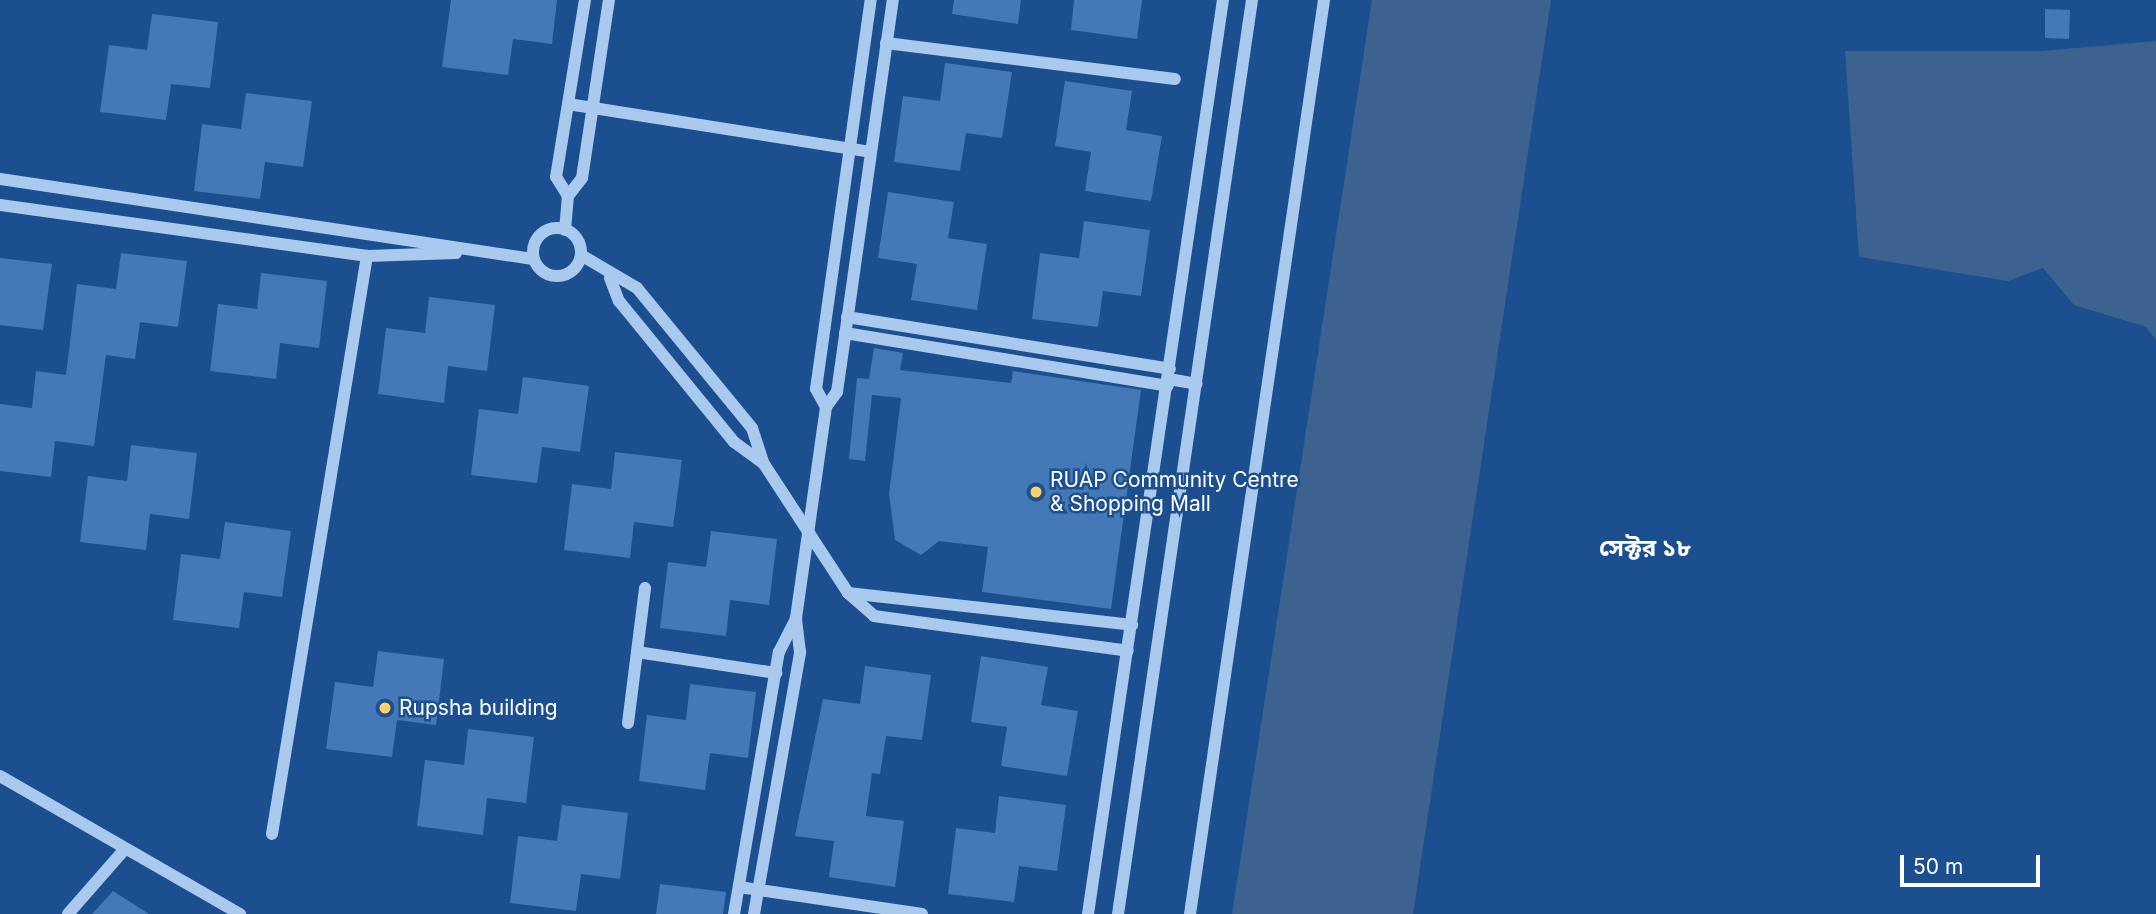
<!DOCTYPE html>
<meta charset="utf-8">
<style>
body{margin:0}
#map{position:relative;width:2156px;height:914px;overflow:hidden;background:#1b4f8f;font-family:Inter,"Noto Sans Bengali",sans-serif}
div>[style]{position:absolute}
.water>*{inset:0;background:#3c6290}
.building>*{inset:0;background:#4478b7}
.minor>*{height:12px;margin:-6px;padding:0 6px;transform-origin:6px;border-radius:6px;background:#a9c9ee}
.minor>.ring{margin:-6px;padding:0;box-sizing:content-box;background:none;border:12px solid #a9c9ee;border-radius:50%}
.dots>*{width:19px;height:19px;translate:-50% -50%;box-sizing:border-box;border:4px solid #1b4f8f;border-radius:50%}
span{translate:-50% -50%;white-space:nowrap;text-align:center;line-height:1.15;-webkit-text-stroke:5px #1b4f8f;paint-order:stroke}
.poi-label{font-size:21px;color:#fff}
.left{translate:0 -50%;text-align:left}
.quarter-label{font-size:24px;color:#fff;font-weight:700}
.scale{position:absolute;left:1900px;top:855px;width:140px;height:32px;box-sizing:border-box;border:4px solid #fff;border-top:0;padding-left:9px;font-size:21px;line-height:24px;white-space:nowrap;color:#fff;-webkit-text-stroke:5px #1b4f8f;paint-order:stroke}
</style>
<div id="map">
<div class="water">
<div style="clip-path:polygon(1372px 0,1551px 0,1413px 914px,1232px 914px)"></div>
<div style="clip-path:polygon(2156px 41px,2156px 340px,2146px 327px,2074px 305px,2043px 268px,2008px 281px,1859px 257px,1845px 51px,2042px 51px)"></div>
</div>
<div class="building">
<div style="clip-path:polygon(451px 0,557px 0,552px 44px,513px 39px,508px 75px,442px 67px)"></div>
<div style="clip-path:polygon(954px 0,1021px 0,1018px 24px,952px 14px)"></div>
<div style="clip-path:polygon(1074px 0,1142px 0,1137px 39px,1071px 30px)"></div>
<div style="clip-path:polygon(2045px 9px,2070px 10px,2069px 39px,2045px 38px)"></div>
<div style="clip-path:polygon(152px 14px,218px 22px,210px 88px,171px 84px,166px 120px,100px 112px,109px 45px,147px 50px)"></div>
<div style="clip-path:polygon(945px 63px,1012px 72px,1002px 138px,966px 133px,960px 171px,894px 162px,903px 96px,940px 101px)"></div>
<div style="clip-path:polygon(1065px 81px,1132px 91px,1126px 130px,1162px 136px,1151px 201px,1085px 191px,1091px 152px,1055px 146px)"></div>
<div style="clip-path:polygon(246px 93px,312px 101px,303px 167px,265px 162px,260px 199px,194px 191px,202px 124px,241px 129px)"></div>
<div style="clip-path:polygon(888px 192px,954px 202px,948px 238px,987px 244px,977px 310px,911px 300px,917px 264px,878px 258px)"></div>
<div style="clip-path:polygon(1084px 221px,1150px 230px,1141px 296px,1103px 291px,1098px 327px,1032px 319px,1040px 253px,1079px 258px)"></div>
<div style="clip-path:polygon(121px 253px,187px 261px,178px 327px,140px 322px,135px 359px,106px 355px,94px 446px,55px 441px,51px 477px,0 471px,0 404px,32px 408px,36px 371px,66px 375px,77px 284px,116px 289px)"></div>
<div style="clip-path:polygon(0 258px,52px 264px,43px 330px,0 325px)"></div>
<div style="clip-path:polygon(261px 273px,327px 281px,319px 348px,280px 343px,276px 379px,210px 371px,218px 304px,257px 309px)"></div>
<div style="clip-path:polygon(429px 297px,495px 305px,487px 371px,448px 366px,444px 403px,378px 394px,386px 328px,425px 333px)"></div>
<div style="clip-path:polygon(874px 348px,903px 353px,900px 370px,1011px 383px,1013px 371px,1141px 390px,1111px 609px,982px 592px,988px 547px,939px 541px,921px 555px,895px 540px,889px 494px,901px 398px,872px 395px,865px 461px,849px 459px,857px 378px,869px 379px)"></div>
<div style="clip-path:polygon(523px 377px,589px 386px,580px 452px,542px 447px,537px 483px,471px 475px,479px 409px,518px 414px)"></div>
<div style="clip-path:polygon(131px 445px,197px 453px,189px 519px,150px 514px,146px 550px,80px 542px,88px 476px,127px 481px)"></div>
<div style="clip-path:polygon(615px 452px,682px 460px,673px 527px,634px 522px,630px 558px,564px 550px,572px 484px,611px 489px)"></div>
<div style="clip-path:polygon(225px 522px,291px 531px,282px 597px,244px 592px,239px 628px,173px 620px,181px 554px,220px 559px)"></div>
<div style="clip-path:polygon(711px 531px,777px 539px,769px 605px,730px 600px,726px 636px,660px 628px,668px 562px,706px 567px)"></div>
<div style="clip-path:polygon(378px 651px,444px 659px,436px 725px,397px 720px,392px 757px,326px 749px,335px 682px,373px 687px)"></div>
<div style="clip-path:polygon(981px 656px,1048px 667px,1041px 705px,1078px 711px,1067px 776px,1001px 766px,1007px 727px,971px 722px)"></div>
<div style="clip-path:polygon(865px 666px,931px 675px,922px 740px,886px 736px,880px 774px,872px 773px,866px 816px,904px 821px,895px 887px,829px 877px,834px 841px,795px 836px,823px 699px,860px 704px)"></div>
<div style="clip-path:polygon(690px 684px,756px 692px,748px 758px,710px 753px,705px 790px,639px 781px,647px 715px,686px 720px)"></div>
<div style="clip-path:polygon(468px 729px,534px 737px,526px 803px,487px 798px,483px 835px,417px 826px,425px 760px,464px 765px)"></div>
<div style="clip-path:polygon(999px 796px,1066px 805px,1057px 871px,1019px 866px,1014px 902px,948px 894px,956px 828px,995px 833px)"></div>
<div style="clip-path:polygon(562px 805px,628px 813px,620px 879px,581px 874px,576px 911px,510px 903px,518px 836px,557px 841px)"></div>
<div style="clip-path:polygon(660px 884px,726px 892px,723px 914px,656px 914px)"></div>
<div style="clip-path:polygon(113px 891px,149px 914px,92px 914px)"></div>
</div>
<div class="minor">
<div style="left:886px;top:43px;width:291px;rotate:7.1deg"></div>
<div style="left:568px;top:104px;width:306px;rotate:9deg"></div>
<div style="left:0;top:179px;width:539px;rotate:8.54deg"></div>
<div style="left:568px;top:196px;width:22px;rotate:-122deg"></div>
<div style="left:556px;top:177px;width:179px;rotate:-80.7deg"></div>
<div style="left:0;top:205px;width:371px;rotate:7.9deg"></div>
<div style="left:367px;top:256px;width:89px;rotate:-1.9deg"></div>
<div class="ring" style="left:533px;top:228px;width:36px;height:36px"></div>
<div style="left:565px;top:230px;width:34px;rotate:-85deg"></div>
<div style="left:568px;top:196px;width:23px;rotate:-52deg"></div>
<div style="left:582px;top:178px;width:180px;rotate:-81.4deg"></div>
<div style="left:581px;top:255px;width:65px;rotate:30.5deg"></div>
<div style="left:637px;top:288px;width:181px;rotate:50.6deg"></div>
<div style="left:752px;top:428px;width:38px;rotate:72deg"></div>
<div style="left:764px;top:464px;width:154px;rotate:56.9deg"></div>
<div style="left:848px;top:593px;width:35px;rotate:41deg"></div>
<div style="left:874px;top:616px;width:256px;rotate:7.8deg"></div>
<div style="left:610px;top:278px;width:25px;rotate:69deg"></div>
<div style="left:619px;top:301px;width:182px;rotate:50.8deg"></div>
<div style="left:734px;top:442px;width:37px;rotate:36deg"></div>
<div style="left:847px;top:317px;width:327px;rotate:9.1deg"></div>
<div style="left:845px;top:333px;width:327px;rotate:9.3deg"></div>
<div style="left:1169px;top:379px;width:28px;rotate:10deg"></div>
<div style="left:826px;top:407px;width:21px;rotate:-119deg"></div>
<div style="left:816px;top:389px;width:393px;rotate:-82deg"></div>
<div style="left:848px;top:593px;width:286px;rotate:6.4deg"></div>
<div style="left:637px;top:652px;width:141px;rotate:8.6deg"></div>
<div style="left:628px;top:723px;width:136px;rotate:-82.8deg"></div>
<div style="left:0;top:776px;width:277px;rotate:29.9deg"></div>
<div style="left:272px;top:834px;width:586px;rotate:-80.67deg"></div>
<div style="left:739px;top:887px;width:185px;rotate:8.4deg"></div>
<div style="left:68px;top:914px;width:86px;rotate:-48.8deg"></div>
<div style="left:734px;top:914px;width:266px;rotate:-80.3deg"></div>
<div style="left:779px;top:652px;width:38px;rotate:-63deg"></div>
<div style="left:754px;top:914px;width:266px;rotate:-80deg"></div>
<div style="left:800px;top:652px;width:34px;rotate:-97deg"></div>
<div style="left:796px;top:618px;width:213px;rotate:-81.9deg"></div>
<div style="left:826px;top:407px;width:19px;rotate:-54deg"></div>
<div style="left:837px;top:392px;width:396px;rotate:-81.9deg"></div>
<div style="left:1088px;top:914px;width:924px;rotate:-81.6deg"></div>
<div style="left:1118px;top:914px;width:924px;rotate:-81.66deg"></div>
<div style="left:1190px;top:914px;width:924px;rotate:-81.66deg"></div>
</div>
<div class="dots">
<div style="left:1036px;top:492px;background:#ffd166"></div>
<div style="left:385px;top:708px;background:#ffd166"></div>
</div>
<div class="poi-label">
<span class="left" style="left:1050px;top:492px">RUAP Community Centre<br>&amp; Shopping Mall</span>
<span class="left" style="left:399px;top:708px">Rupsha building</span>
</div>
<div class="quarter-label">
<span style="left:1645px;top:548px">সেক্টর ১৮</span>
</div>
<div class="scale">50 m</div>
</div>
